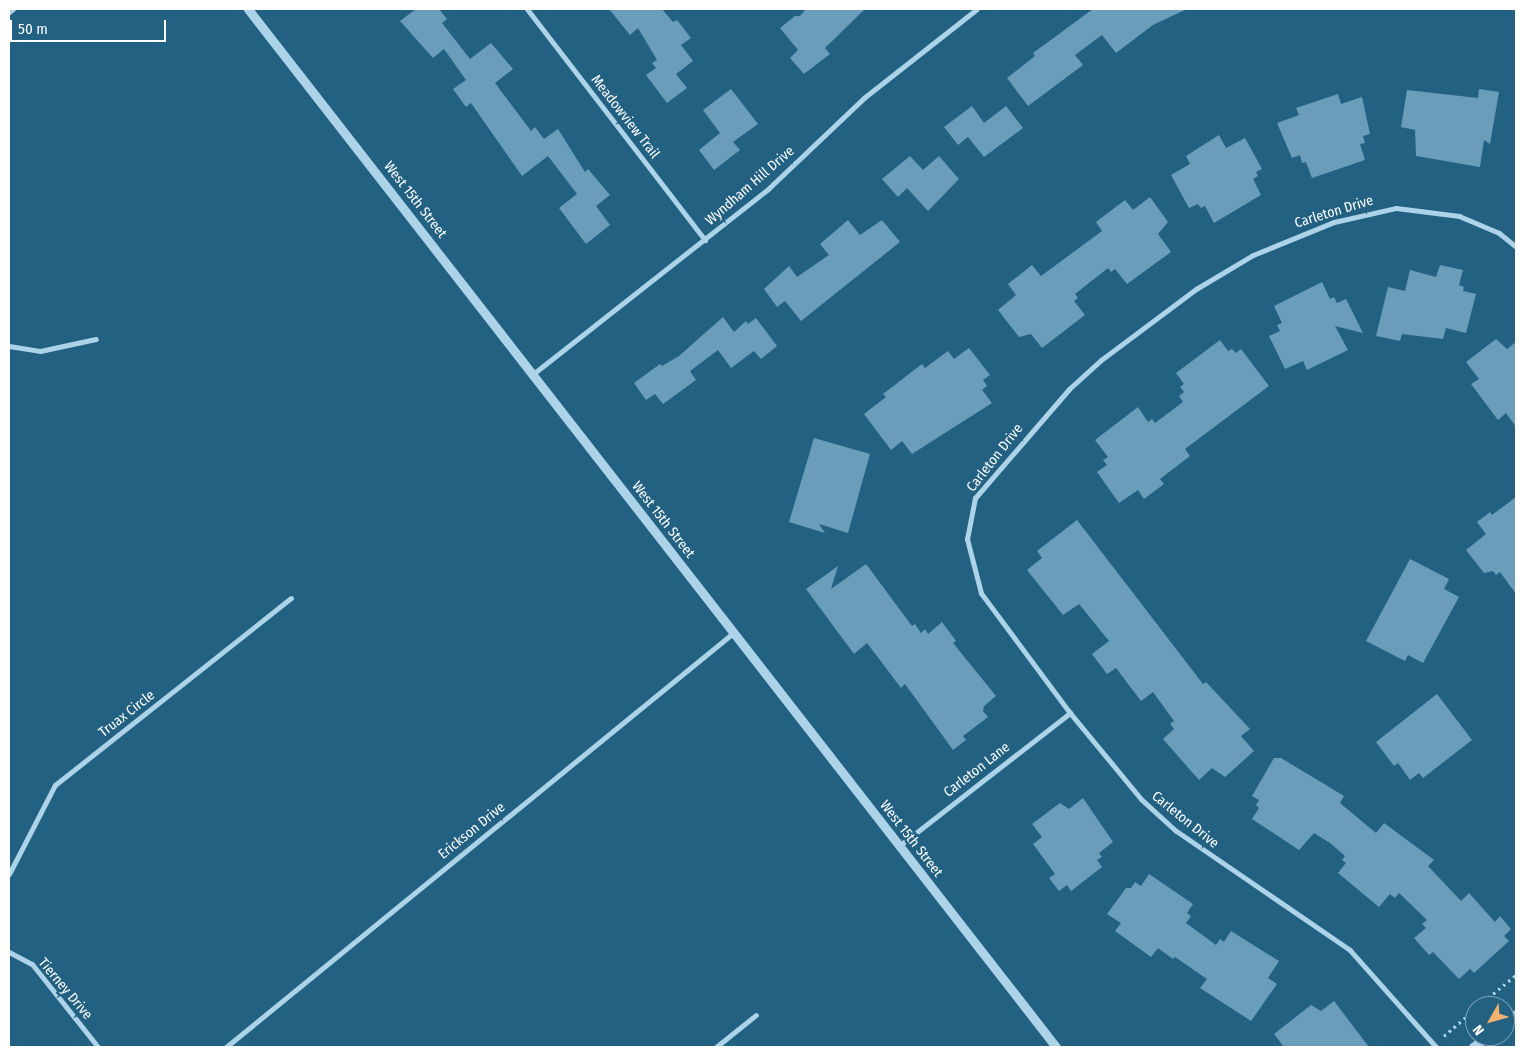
<!DOCTYPE html>
<style>
body{margin:0}
#map{position:relative;width:1525px;height:1056px;overflow:hidden;background:#236183;font-family:"Fira Sans Condensed",sans-serif}
div>[style]{position:absolute}
.building>*{inset:0;background:#699db9}
.path>*{height:3px;margin-top:-1.5px;transform-origin:0;background:repeating-linear-gradient(90deg,#acd3e8 0 2.5px,transparent 0 6.5px)}
.minor>*{height:5px;margin:-2.5px;padding:0 2.5px;transform-origin:2.5px;border-radius:2.5px;background:#acd3e8}
.tertiary>*{height:9px;margin:-4.5px;padding:0 4.5px;transform-origin:4.5px;border-radius:4.5px;background:#acd3e8}
span{translate:-50% -50%;white-space:nowrap;text-align:center;line-height:1.15;-webkit-text-stroke:5px #236183;paint-order:stroke}
.street-label{font-size:14px;color:#fff}
.frame{position:absolute;inset:0;border:10px solid #fff;pointer-events:none}
.north{position:absolute;left:1465px;top:996px;width:50px;height:50px;box-sizing:border-box;background:#236183;border:1px solid #7ba0b5;border-radius:50%;rotate:232deg;font-size:14px;font-weight:700;line-height:20px;text-align:center;color:#fff}
.north::after{content:'';display:block;margin:auto;width:18px;height:22px;background:#f3b26f;clip-path:polygon(50% 0,100% 100%,50% 72%,0 100%)}
.scale{position:absolute;left:10px;top:20px;width:156px;height:22px;box-sizing:border-box;border:2px solid #fff;border-top:0;padding-left:6px;font-size:15px;line-height:18px;white-space:nowrap;color:#fff;-webkit-text-stroke:4px #236183;paint-order:stroke}
</style>
<div id="map">
<div class="building">
<div style="clip-path:polygon(416px 9px,439px 9px,447px 19px,442px 23px,470px 59px,491px 43px,513px 69px,495px 83px,531px 131px,535px 127px,544px 139px,558px 129px,585px 172px,588px 169px,610px 195px,596px 206px,610px 225px,586px 244px,559px 208px,577px 194px,548px 156px,522px 176px,471px 103px,466px 107px,453px 89px,466px 80px,444px 49px,433px 58px,400px 21px)"></div>
<div style="clip-path:polygon(609px 9px,662px 9px,673px 22px,677px 20px,691px 38px,681px 45px,693px 61px,676px 74px,687px 88px,667px 103px,646px 75px,656px 68px,652px 63px,657px 60px,638px 28px,630px 35px)"></div>
<div style="clip-path:polygon(806px 9px,865px 9px,825px 48px,830px 54px,804px 74px,790px 58px,798px 50px,780px 28px,795px 16px,800px 16px)"></div>
<div style="clip-path:polygon(1093px 9px,1187px 9px,1153px 25px,1116px 53px,1102px 35px,1075px 55px,1083px 65px,1028px 106px,1007px 78px,1035px 56px,1033px 53px)"></div>
<div style="clip-path:polygon(731px 89px,758px 124px,733px 142px,740px 150px,714px 170px,699px 150px,720px 133px,703px 110px)"></div>
<div style="clip-path:polygon(1479px 89px,1499px 92px,1490px 144px,1484px 140px,1480px 167px,1416px 156px,1415px 130px,1401px 127px,1407px 90px,1478px 98px)"></div>
<div style="clip-path:polygon(1338px 94px,1341px 104px,1362px 97px,1370px 134px,1363px 136px,1365px 143px,1360px 144px,1365px 160px,1312px 178px,1306px 162px,1302px 163px,1300px 155px,1292px 158px,1277px 123px,1299px 115px,1296px 108px)"></div>
<div style="clip-path:polygon(972px 106px,984px 123px,1006px 106px,1023px 128px,984px 157px,968px 137px,958px 145px,944px 127px)"></div>
<div style="clip-path:polygon(1219px 135px,1226px 148px,1245px 138px,1262px 169px,1256px 172px,1258px 176px,1253px 179px,1261px 195px,1214px 223px,1205px 206px,1201px 208px,1198px 204px,1189px 208px,1171px 175px,1190px 164px,1186px 156px)"></div>
<div style="clip-path:polygon(910px 156px,923px 170px,939px 156px,959px 179px,928px 211px,907px 188px,898px 197px,882px 179px)"></div>
<div style="clip-path:polygon(1150px 197px,1168px 222px,1158px 234px,1171px 252px,1127px 284px,1115px 269px,1111px 272px,1108px 268px,1075px 294px,1078px 298px,1074px 301px,1085px 315px,1042px 348px,1031px 334px,1019px 337px,998px 310px,1016px 295px,1008px 284px,1032px 265px,1041px 276px,1102px 231px,1096px 222px,1125px 200px,1133px 210px)"></div>
<div style="clip-path:polygon(848px 220px,860px 235px,882px 220px,900px 242px,801px 321px,785px 301px,777px 307px,764px 289px,789px 266px,797px 277px,829px 255px,820px 244px)"></div>
<div style="clip-path:polygon(1440px 265px,1463px 270px,1459px 285px,1464px 287px,1463px 291px,1476px 294px,1466px 333px,1446px 328px,1443px 339px,1402px 334px,1400px 341px,1376px 336px,1388px 287px,1405px 291px,1410px 270px,1436px 277px)"></div>
<div style="clip-path:polygon(1322px 282px,1330px 299px,1334px 297px,1337px 303px,1346px 299px,1363px 333px,1335px 326px,1348px 350px,1307px 370px,1303px 361px,1285px 369px,1269px 336px,1280px 331px,1277px 325px,1282px 323px,1274px 306px)"></div>
<div style="clip-path:polygon(723px 317px,734px 332px,746px 321px,748px 324px,756px 318px,777px 346px,761px 359px,754px 351px,731px 368px,718px 350px,690px 371px,696px 380px,663px 404px,655px 394px,646px 400px,634px 383px,660px 364px,662px 366px,679px 356px)"></div>
<div style="clip-path:polygon(1496px 339px,1507px 349px,1516px 342px,1516px 427px,1506px 413px,1498px 420px,1471px 384px,1479px 379px,1466px 362px)"></div>
<div style="clip-path:polygon(1220px 340px,1228px 351px,1232px 349px,1236px 353px,1241px 349px,1269px 386px,1185px 449px,1190px 456px,1160px 479px,1164px 484px,1144px 499px,1138px 490px,1119px 503px,1097px 472px,1107px 465px,1103px 460px,1108px 457px,1095px 440px,1138px 407px,1148px 422px,1152px 419px,1155px 423px,1183px 402px,1179px 396px,1184px 392px,1180px 387px,1184px 384px,1176px 373px)"></div>
<div style="clip-path:polygon(969px 348px,990px 375px,983px 380px,987px 386px,982px 390px,992px 403px,912px 454px,902px 441px,891px 450px,864px 414px,886px 397px,883px 394px,922px 364px,925px 368px,948px 351px,954px 359px)"></div>
<div style="clip-path:polygon(814px 438px,870px 454px,848px 533px,819px 524px,825px 533px,789px 522px)"></div>
<div style="clip-path:polygon(1516px 497px,1516px 594px,1500px 572px,1496px 575px,1493px 571px,1484px 573px,1466px 550px,1486px 534px,1477px 522px,1490px 512px,1492px 515px)"></div>
<div style="clip-path:polygon(1077px 520px,1203px 684px,1206px 682px,1250px 729px,1241px 736px,1254px 751px,1225px 777px,1212px 768px,1199px 780px,1163px 739px,1174px 729px,1170px 724px,1174px 721px,1153px 692px,1141px 701px,1116px 668px,1107px 674px,1092px 654px,1109px 641px,1079px 604px,1063px 615px,1027px 570px,1042px 558px,1037px 551px)"></div>
<div style="clip-path:polygon(1410px 559px,1449px 579px,1444px 589px,1459px 597px,1423px 663px,1408px 655px,1405px 661px,1366px 641px)"></div>
<div style="clip-path:polygon(866px 564px,912px 626px,915px 624px,921px 633px,925px 629px,928px 634px,942px 622px,956px 641px,953px 643px,996px 696px,984px 706px,983px 711px,988px 717px,963px 736px,966px 740px,953px 750px,905px 684px,901px 688px,867px 643px,854px 654px,806px 589px,838px 566px,831px 589px)"></div>
<div style="clip-path:polygon(1437px 694px,1472px 740px,1423px 778px,1419px 773px,1410px 780px,1398px 763px,1394px 766px,1376px 742px)"></div>
<div style="clip-path:polygon(1274px 758px,1281px 758px,1344px 796px,1340px 803px,1376px 833px,1384px 823px,1434px 860px,1428px 866px,1461px 901px,1469px 893px,1495px 922px,1500px 916px,1511px 929px,1504px 936px,1509px 941px,1474px 973px,1470px 969px,1459px 979px,1433px 952px,1429px 955px,1414px 938px,1426px 928px,1422px 924px,1427px 920px,1399px 893px,1395px 898px,1390px 894px,1379px 907px,1338px 873px,1346px 863px,1342px 860px,1345px 856px,1330px 843px,1314px 833px,1299px 850px,1252px 819px,1259px 808px,1256px 805px,1259px 800px,1252px 796px)"></div>
<div style="clip-path:polygon(1083px 798px,1113px 842px,1099px 853px,1102px 857px,1097px 860px,1102px 867px,1071px 891px,1067px 885px,1059px 891px,1049px 878px,1055px 874px,1033px 844px,1042px 837px,1032px 824px,1060px 803px,1069px 809px)"></div>
<div style="clip-path:polygon(1149px 874px,1193px 904px,1187px 913px,1191px 916px,1186px 923px,1216px 945px,1220px 939px,1224px 942px,1231px 931px,1279px 961px,1268px 978px,1277px 984px,1251px 1021px,1200px 988px,1207px 979px,1175px 957px,1173px 959px,1158px 948px,1151px 957px,1115px 931px,1121px 923px,1107px 914px,1126px 888px,1131px 888px,1135px 882px,1141px 886px)"></div>
<div style="clip-path:polygon(1334px 1001px,1369px 1047px,1284px 1047px,1274px 1034px,1311px 1005px,1321px 1011px)"></div>
</div>
<div class="path">
<div style="left:1478px;top:1006px;width:49px;rotate:-39.2deg"></div>
<div style="left:1444px;top:1036px;width:41px;rotate:-41.1deg"></div>
</div>
<div class="minor">
<div style="left:527px;top:9px;width:292px;rotate:52.4deg"></div>
<div style="left:9px;top:12px;width:5px;rotate:-37deg"></div>
<div style="left:9px;top:346px;width:31px;rotate:9deg"></div>
<div style="left:40px;top:351px;width:57px;rotate:-12.1deg"></div>
<div style="left:533px;top:374px;width:300px;rotate:-38.2deg"></div>
<div style="left:769px;top:188px;width:132px;rotate:-43.5deg"></div>
<div style="left:865px;top:97px;width:142px;rotate:-38.2deg"></div>
<div style="left:899px;top:846px;width:217px;rotate:-37.9deg"></div>
<div style="left:9px;top:874px;width:100px;rotate:-62.7deg"></div>
<div style="left:55px;top:785px;width:301px;rotate:-38.4deg"></div>
<div style="left:9px;top:952px;width:26px;rotate:28deg"></div>
<div style="left:32px;top:964px;width:106px;rotate:51.5deg"></div>
<div style="left:226px;top:1047px;width:655px;rotate:-39.23deg"></div>
<div style="left:716px;top:1047px;width:51px;rotate:-38.7deg"></div>
<div style="left:1436px;top:1047px;width:130px;rotate:-131.6deg"></div>
<div style="left:1350px;top:950px;width:211px;rotate:-145.6deg"></div>
<div style="left:1176px;top:831px;width:47px;rotate:-137.6deg"></div>
<div style="left:1141px;top:799px;width:112px;rotate:-129.5deg"></div>
<div style="left:1070px;top:713px;width:149px;rotate:-126.6deg"></div>
<div style="left:981px;top:593px;width:56px;rotate:-104.5deg"></div>
<div style="left:967px;top:539px;width:42px;rotate:-79deg"></div>
<div style="left:975px;top:498px;width:144px;rotate:-49.2deg"></div>
<div style="left:1069px;top:389px;width:43px;rotate:-42.2deg"></div>
<div style="left:1101px;top:360px;width:119px;rotate:-36.8deg"></div>
<div style="left:1196px;top:289px;width:66px;rotate:-30.8deg"></div>
<div style="left:1253px;top:255px;width:87px;rotate:-22.2deg"></div>
<div style="left:1334px;top:222px;width:64px;rotate:-12.7deg"></div>
<div style="left:1396px;top:208px;width:64px;rotate:7.2deg"></div>
<div style="left:1459px;top:216px;width:43px;rotate:23deg"></div>
<div style="left:1499px;top:233px;width:22px;rotate:39deg"></div>
</div>
<div class="tertiary">
<div style="left:248px;top:9px;width:1315px;rotate:52.1deg"></div>
<div style="left:1505px;top:1023px;width:14px;rotate:-39deg"></div>
<div style="left:1473px;top:1047px;width:19px;rotate:-36deg"></div>
</div>
<div class="street-label">
<span style="left:625px;top:117px;rotate:52deg">Meadowview Trail</span>
<span style="left:750px;top:186px;rotate:-41deg">Wyndham Hill Drive</span>
<span style="left:415px;top:200px;rotate:52deg">West 15th Street</span>
<span style="left:1334px;top:212px;rotate:-17deg">Carleton Drive</span>
<span style="left:995px;top:458px;rotate:-52deg">Carleton Drive</span>
<span style="left:663px;top:520px;rotate:52deg">West 15th Street</span>
<span style="left:127px;top:714px;rotate:-38deg">Truax Circle</span>
<span style="left:977px;top:770px;rotate:-38deg">Carleton Lane</span>
<span style="left:1185px;top:820px;rotate:39deg">Carleton Drive</span>
<span style="left:472px;top:831px;rotate:-39deg">Erickson Drive</span>
<span style="left:911px;top:839px;rotate:52deg">West 15th Street</span>
<span style="left:65px;top:989px;rotate:50deg">Tierney Drive</span>
</div>
<div class="frame"></div>
<div class="north">N</div>
<div class="scale">50 m</div>
</div>
